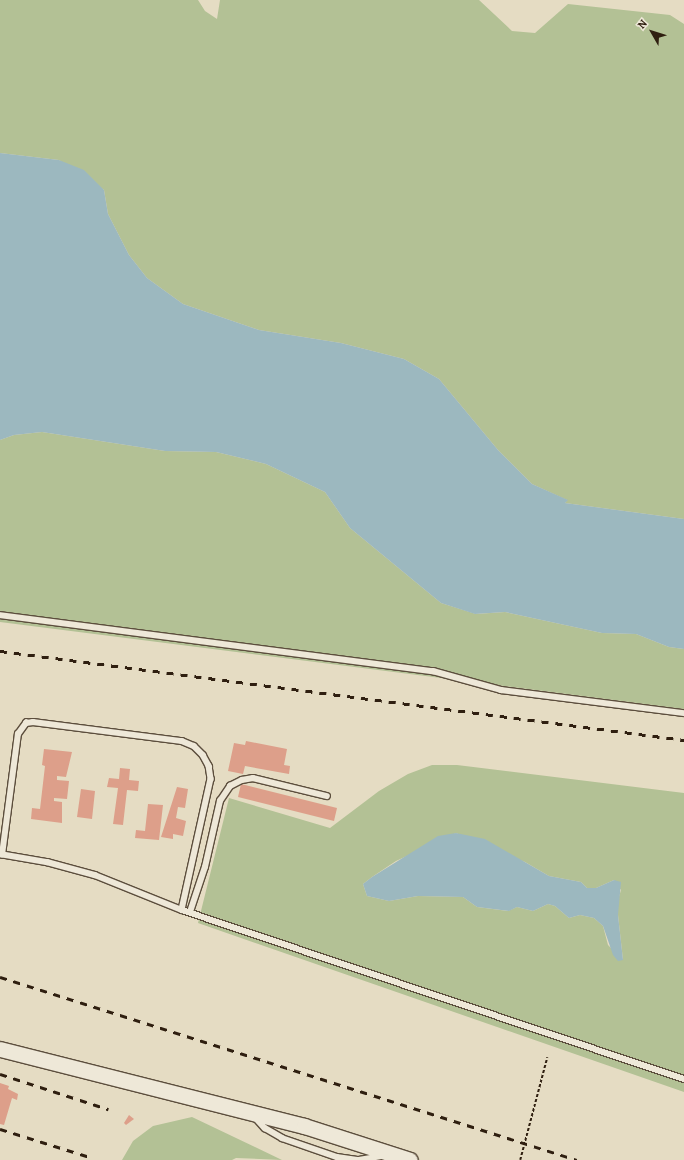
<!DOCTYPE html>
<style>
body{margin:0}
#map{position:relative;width:684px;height:1160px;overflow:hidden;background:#e5dcc3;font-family:Alegreya,serif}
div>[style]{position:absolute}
.green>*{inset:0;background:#b3c195}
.water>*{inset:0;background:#9cb8bf}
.building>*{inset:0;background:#dd9f8a}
.path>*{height:1.5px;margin-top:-0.75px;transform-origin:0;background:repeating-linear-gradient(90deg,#2f1f10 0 3px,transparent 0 5px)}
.roads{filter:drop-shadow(1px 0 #5c4e3d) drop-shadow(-1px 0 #5c4e3d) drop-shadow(0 1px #5c4e3d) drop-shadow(0 -1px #5c4e3d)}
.lane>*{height:5.5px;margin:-2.75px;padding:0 2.75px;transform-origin:2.75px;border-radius:2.75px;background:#eee8d8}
.secondary>*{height:15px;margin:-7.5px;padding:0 7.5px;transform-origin:7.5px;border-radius:7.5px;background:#eee8d8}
.rail>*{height:3px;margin-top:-1.5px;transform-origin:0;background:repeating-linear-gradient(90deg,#2f1f10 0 7px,transparent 0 14px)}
span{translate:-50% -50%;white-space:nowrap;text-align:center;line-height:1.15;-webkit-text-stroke:3.5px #eee8d8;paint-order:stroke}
.north{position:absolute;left:632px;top:12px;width:40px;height:40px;-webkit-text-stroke:3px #eee8d8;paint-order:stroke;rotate:309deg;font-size:11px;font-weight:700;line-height:16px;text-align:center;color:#2f1f10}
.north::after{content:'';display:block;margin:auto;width:14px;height:18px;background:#2f1f10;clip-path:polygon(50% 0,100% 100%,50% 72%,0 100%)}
</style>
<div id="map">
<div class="green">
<div style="clip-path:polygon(0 0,198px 0,205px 11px,217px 19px,220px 0,479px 0,512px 31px,535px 33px,568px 4px,670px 15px,684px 24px,684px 519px,565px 503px,567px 500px,532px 484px,498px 450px,439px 379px,404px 359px,341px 343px,259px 330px,183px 304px,147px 278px,129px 255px,108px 214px,104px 190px,59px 160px,0 153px)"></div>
<div style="clip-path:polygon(42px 432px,165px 451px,216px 452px,266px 464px,325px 492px,350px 528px,441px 603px,476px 614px,505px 612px,602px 633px,636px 634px,669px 647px,684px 649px,684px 709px,0 622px,0 440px,14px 435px)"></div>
<div style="clip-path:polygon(evenodd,432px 765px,457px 765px,684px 793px,684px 1092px,198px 923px,229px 798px,330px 828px,379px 791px,408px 774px,432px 765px,456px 833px,525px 862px,549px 876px,581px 882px,587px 888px,596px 888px,614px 880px,621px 890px,618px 900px,618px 915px,623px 960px,608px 945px,603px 926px,594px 918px,580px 915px,569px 918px,555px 906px,548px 904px,533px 911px,517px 907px,508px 911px,477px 907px,463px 897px,418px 896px,389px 901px,367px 896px,363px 884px,372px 877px,396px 861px,456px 833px)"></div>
<div style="clip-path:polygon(192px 1117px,282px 1160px,236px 1158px,232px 1160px,122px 1160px,133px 1141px,153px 1126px)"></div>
</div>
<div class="water">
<div style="clip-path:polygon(0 153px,59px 160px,84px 170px,104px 190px,108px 214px,129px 255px,147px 278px,183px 304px,259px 330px,341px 343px,404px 359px,439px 379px,498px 450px,532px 484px,568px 500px,565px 503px,684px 519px,684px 649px,669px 647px,636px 634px,602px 633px,505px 612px,475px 614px,441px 603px,350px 528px,325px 492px,266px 464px,216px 452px,165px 451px,42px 432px,14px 435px,0 440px)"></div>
<div style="clip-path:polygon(456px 833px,485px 839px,549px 876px,581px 882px,587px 888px,596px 888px,614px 880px,621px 882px,618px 915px,623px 960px,618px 961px,613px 955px,603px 926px,594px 918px,580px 915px,569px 918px,555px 906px,548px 904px,533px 911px,517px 907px,509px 911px,477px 907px,463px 897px,418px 896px,389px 901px,367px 896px,363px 884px,372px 877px,438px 836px)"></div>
</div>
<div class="building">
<div style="clip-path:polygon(246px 741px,287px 749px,284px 765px,290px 766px,289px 774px,245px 766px,243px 774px,228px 771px,234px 743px,245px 745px)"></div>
<div style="clip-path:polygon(44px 749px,72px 752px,66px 777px,57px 776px,57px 780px,69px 781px,67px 799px,54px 798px,54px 801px,62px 802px,62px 823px,31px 819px,32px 808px,40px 809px,45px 766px,42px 765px)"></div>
<div style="clip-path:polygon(120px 768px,130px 769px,129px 780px,139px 781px,138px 791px,127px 790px,123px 825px,113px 824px,118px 788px,107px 787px,109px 778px,119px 779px)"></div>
<div style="clip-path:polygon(241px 784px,337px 808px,334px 821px,238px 797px)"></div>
<div style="clip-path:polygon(177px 787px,188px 789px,185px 808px,178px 807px,176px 818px,186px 821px,183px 836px,173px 834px,173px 839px,161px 837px)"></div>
<div style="clip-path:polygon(81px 789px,95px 791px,92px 819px,77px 817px)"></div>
<div style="clip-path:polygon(148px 804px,163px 805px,159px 840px,135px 838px,136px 830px,145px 831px)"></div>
<div style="clip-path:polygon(0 1083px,9px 1086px,8px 1089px,18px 1094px,17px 1100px,12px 1098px,4px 1125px,0 1124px)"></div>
<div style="clip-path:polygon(129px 1115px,134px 1119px,126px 1125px,124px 1123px)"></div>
</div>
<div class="path">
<div style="left:520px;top:1160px;width:106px;rotate:-75.2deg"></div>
</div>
<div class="roads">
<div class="lane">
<div style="left:0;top:615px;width:437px;rotate:7.4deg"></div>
<div style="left:433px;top:671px;width:71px;rotate:15.6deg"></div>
<div style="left:501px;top:690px;width:184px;rotate:7.2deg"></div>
<div style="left:0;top:854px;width:48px;rotate:9.7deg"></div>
<div style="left:47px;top:862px;width:50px;rotate:15.2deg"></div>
<div style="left:95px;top:875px;width:94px;rotate:21.9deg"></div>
<div style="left:182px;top:910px;width:530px;rotate:18.61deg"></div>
<div style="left:2px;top:855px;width:122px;rotate:-82.5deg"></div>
<div style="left:18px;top:734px;width:14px;rotate:-54deg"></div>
<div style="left:26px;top:723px;width:7px;rotate:-8deg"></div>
<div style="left:33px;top:722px;width:150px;rotate:7.3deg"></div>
<div style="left:182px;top:741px;width:13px;rotate:23deg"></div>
<div style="left:194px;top:746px;width:13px;rotate:45deg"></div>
<div style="left:203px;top:755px;width:13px;rotate:61deg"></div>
<div style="left:209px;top:766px;width:13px;rotate:81deg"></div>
<div style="left:211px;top:779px;width:134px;rotate:102.5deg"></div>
<div style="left:190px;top:912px;width:47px;rotate:-71.6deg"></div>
<div style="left:205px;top:867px;width:68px;rotate:-77.2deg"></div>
<div style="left:220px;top:801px;width:18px;rotate:-56deg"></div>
<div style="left:230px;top:786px;width:13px;rotate:-27deg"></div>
<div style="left:242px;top:780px;width:11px;rotate:-10deg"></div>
<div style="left:253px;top:778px;width:76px;rotate:13.7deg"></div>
<div style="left:255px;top:1117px;width:15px;rotate:48deg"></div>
<div style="left:265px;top:1128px;width:20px;rotate:30deg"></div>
<div style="left:282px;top:1138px;width:58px;rotate:19.1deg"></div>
<div style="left:337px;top:1157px;width:22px;rotate:8deg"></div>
<div style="left:359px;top:1160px;width:22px;rotate:-10deg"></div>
</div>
<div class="secondary">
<div style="left:0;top:1049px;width:314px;rotate:14.2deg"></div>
<div style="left:304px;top:1126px;width:111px;rotate:17.8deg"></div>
</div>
</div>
<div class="rail">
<div style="left:0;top:651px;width:690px;rotate:7.41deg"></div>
<div style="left:0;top:977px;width:605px;rotate:17.6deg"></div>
<div style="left:0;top:1074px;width:114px;rotate:18deg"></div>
<div style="left:0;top:1129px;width:94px;rotate:17.3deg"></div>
</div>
<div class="north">N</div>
</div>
